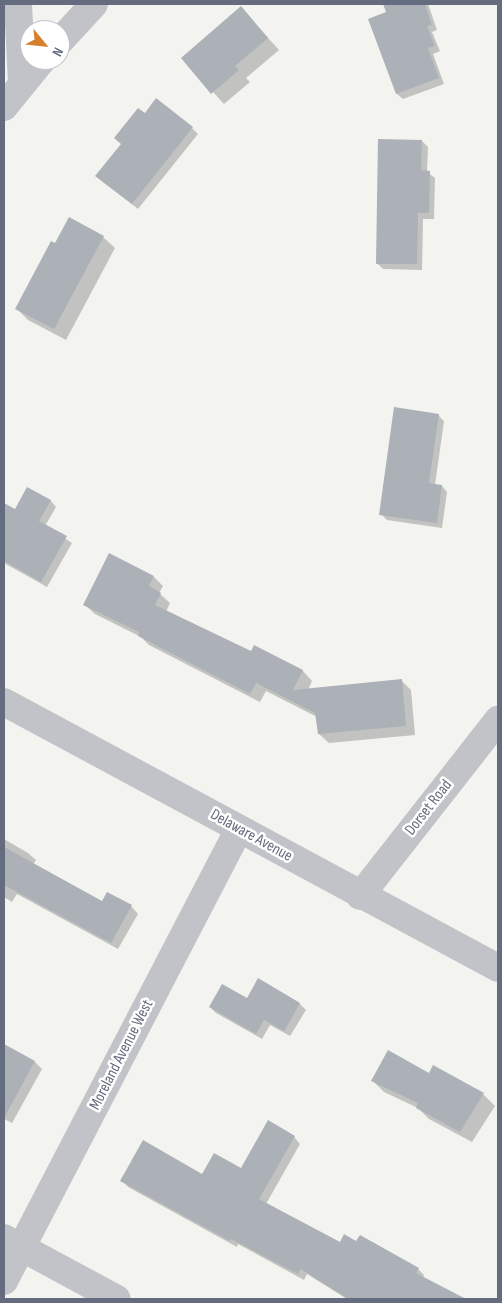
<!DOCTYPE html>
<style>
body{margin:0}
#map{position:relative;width:502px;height:1303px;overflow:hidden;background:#f3f4f0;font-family:"Sofia Sans Condensed",sans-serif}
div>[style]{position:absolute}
.shadow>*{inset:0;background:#0003}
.building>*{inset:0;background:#acb0b7}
.minor>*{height:28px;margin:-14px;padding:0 14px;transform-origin:14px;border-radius:14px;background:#c2c3c8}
.tertiary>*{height:28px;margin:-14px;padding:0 14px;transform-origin:14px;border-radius:14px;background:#c2c3c8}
span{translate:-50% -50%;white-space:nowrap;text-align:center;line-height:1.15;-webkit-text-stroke:5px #fff;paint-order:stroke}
.street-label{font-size:16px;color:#656c7f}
.frame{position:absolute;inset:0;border:5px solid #656c7f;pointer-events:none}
.north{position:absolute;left:20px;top:20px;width:50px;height:50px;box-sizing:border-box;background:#fff;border:1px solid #c1c4cc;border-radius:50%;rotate:118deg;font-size:14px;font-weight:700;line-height:20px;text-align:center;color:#656c7f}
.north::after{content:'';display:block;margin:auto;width:18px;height:22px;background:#d6802d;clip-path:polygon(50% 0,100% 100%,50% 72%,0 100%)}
</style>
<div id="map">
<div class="shadow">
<div style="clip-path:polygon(385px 4px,428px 4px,437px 30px,432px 32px,440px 51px,433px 54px,444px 84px,403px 99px,397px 94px,388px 13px)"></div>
<div style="clip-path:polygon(241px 8px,279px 50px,246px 78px,250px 82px,224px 104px,182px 58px)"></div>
<div style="clip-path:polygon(145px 115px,192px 128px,198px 134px,138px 209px,103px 182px,122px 144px)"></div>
<div style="clip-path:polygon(422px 141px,428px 147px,427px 172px,435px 178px,434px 219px,423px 219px,422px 270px,383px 269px,377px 263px)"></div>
<div style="clip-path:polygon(103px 237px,115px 248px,66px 340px,28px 320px,17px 309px,56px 245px)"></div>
<div style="clip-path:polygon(438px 415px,444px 421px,435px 485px,442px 486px,447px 492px,442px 528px,387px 520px,381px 514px)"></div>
<div style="clip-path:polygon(28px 488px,51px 501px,56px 507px,45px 526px,72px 543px,47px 587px,4px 563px,4px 507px,5px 505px,15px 510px)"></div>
<div style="clip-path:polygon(154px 577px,163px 586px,159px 593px,170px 603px,166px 612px,252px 653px,255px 647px,303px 671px,312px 681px,308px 690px,402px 681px,411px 690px,415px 735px,329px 743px,319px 734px,317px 717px,266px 691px,260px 702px,149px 645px,141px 637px,95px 614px,85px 605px)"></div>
<div style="clip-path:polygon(4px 839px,28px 853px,36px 860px,33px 865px,103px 902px,131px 906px,138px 914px,118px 949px,17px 894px,12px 902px,4px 897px)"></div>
<div style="clip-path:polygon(258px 980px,300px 1004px,306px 1010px,290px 1036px,270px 1025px,262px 1039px,216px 1013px,210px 1007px,247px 1000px)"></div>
<div style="clip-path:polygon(4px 1046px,35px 1062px,42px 1069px,12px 1123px,4px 1119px)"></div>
<div style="clip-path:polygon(429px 1075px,483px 1094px,495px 1106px,472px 1142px,429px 1119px,418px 1108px,384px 1092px,373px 1081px)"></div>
<div style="clip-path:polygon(294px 1137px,300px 1144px,266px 1204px,340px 1244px,418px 1269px,424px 1275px,423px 1278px,449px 1294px,446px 1299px,347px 1299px,307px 1274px,304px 1280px,238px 1244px,237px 1247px,128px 1187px,122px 1180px,203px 1175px,241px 1170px)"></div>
</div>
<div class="building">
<div style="clip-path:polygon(383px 4px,425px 4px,432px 25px,427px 26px,435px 46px,428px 48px,439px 78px,396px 94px,368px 19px,386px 12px)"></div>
<div style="clip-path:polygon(241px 6px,268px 38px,235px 66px,239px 70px,211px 94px,181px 58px)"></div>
<div style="clip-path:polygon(156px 98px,193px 127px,132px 204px,95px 176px,121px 144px,114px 138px,138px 108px,145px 113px)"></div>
<div style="clip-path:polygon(378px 139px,422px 140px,421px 170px,430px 171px,429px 213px,418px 213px,417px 264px,376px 264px)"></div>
<div style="clip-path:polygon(69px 217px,104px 236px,54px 329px,15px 309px,51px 241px,55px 243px)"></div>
<div style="clip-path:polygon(394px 407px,439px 414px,429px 483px,442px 485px,437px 523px,379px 515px)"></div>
<div style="clip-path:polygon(27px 487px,51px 500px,39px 521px,67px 536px,41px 582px,4px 561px,4px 503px,15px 509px)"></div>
<div style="clip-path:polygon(109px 553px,154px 576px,149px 586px,161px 593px,155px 605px,251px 651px,254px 645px,303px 670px,293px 690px,402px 679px,406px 726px,318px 734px,315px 713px,256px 683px,250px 694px,138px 636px,139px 632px,83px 605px)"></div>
<div style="clip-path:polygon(4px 847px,102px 901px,107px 892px,132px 905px,111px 943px,4px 885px)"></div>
<div style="clip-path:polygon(258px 978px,300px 1003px,284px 1031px,264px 1020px,256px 1034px,209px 1007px,222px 984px,247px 998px)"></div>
<div style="clip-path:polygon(4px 1044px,35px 1061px,4px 1118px)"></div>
<div style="clip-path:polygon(388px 1050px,429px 1073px,433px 1065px,484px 1093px,460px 1132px,416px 1108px,418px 1103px,371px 1081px)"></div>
<div style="clip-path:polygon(268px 1120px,295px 1136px,259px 1199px,340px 1242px,344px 1234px,356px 1241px,360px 1235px,419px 1268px,416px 1273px,466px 1299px,348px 1299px,301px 1269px,298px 1274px,231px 1239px,230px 1241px,120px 1181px,143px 1140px,202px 1174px,214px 1153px,241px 1168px)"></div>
</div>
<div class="minor">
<div style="left:18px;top:4px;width:78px;rotate:87.1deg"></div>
<div style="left:60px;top:41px;width:50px;rotate:-47.4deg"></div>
<div style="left:4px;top:107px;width:60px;rotate:-51deg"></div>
<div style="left:360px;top:896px;width:224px;rotate:-51.9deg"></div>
<div style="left:4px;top:1238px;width:128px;rotate:28.4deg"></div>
<div style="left:4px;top:1281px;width:509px;rotate:-62.53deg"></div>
</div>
<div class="tertiary">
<div style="left:4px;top:702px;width:561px;rotate:28.3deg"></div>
</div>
<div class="street-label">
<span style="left:429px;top:808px;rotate:-52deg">Dorset Road</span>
<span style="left:251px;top:836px;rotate:29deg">Delaware Avenue</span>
<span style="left:122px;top:1055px;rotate:-63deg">Moreland Avenue West</span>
</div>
<div class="frame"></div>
<div class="north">N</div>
</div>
